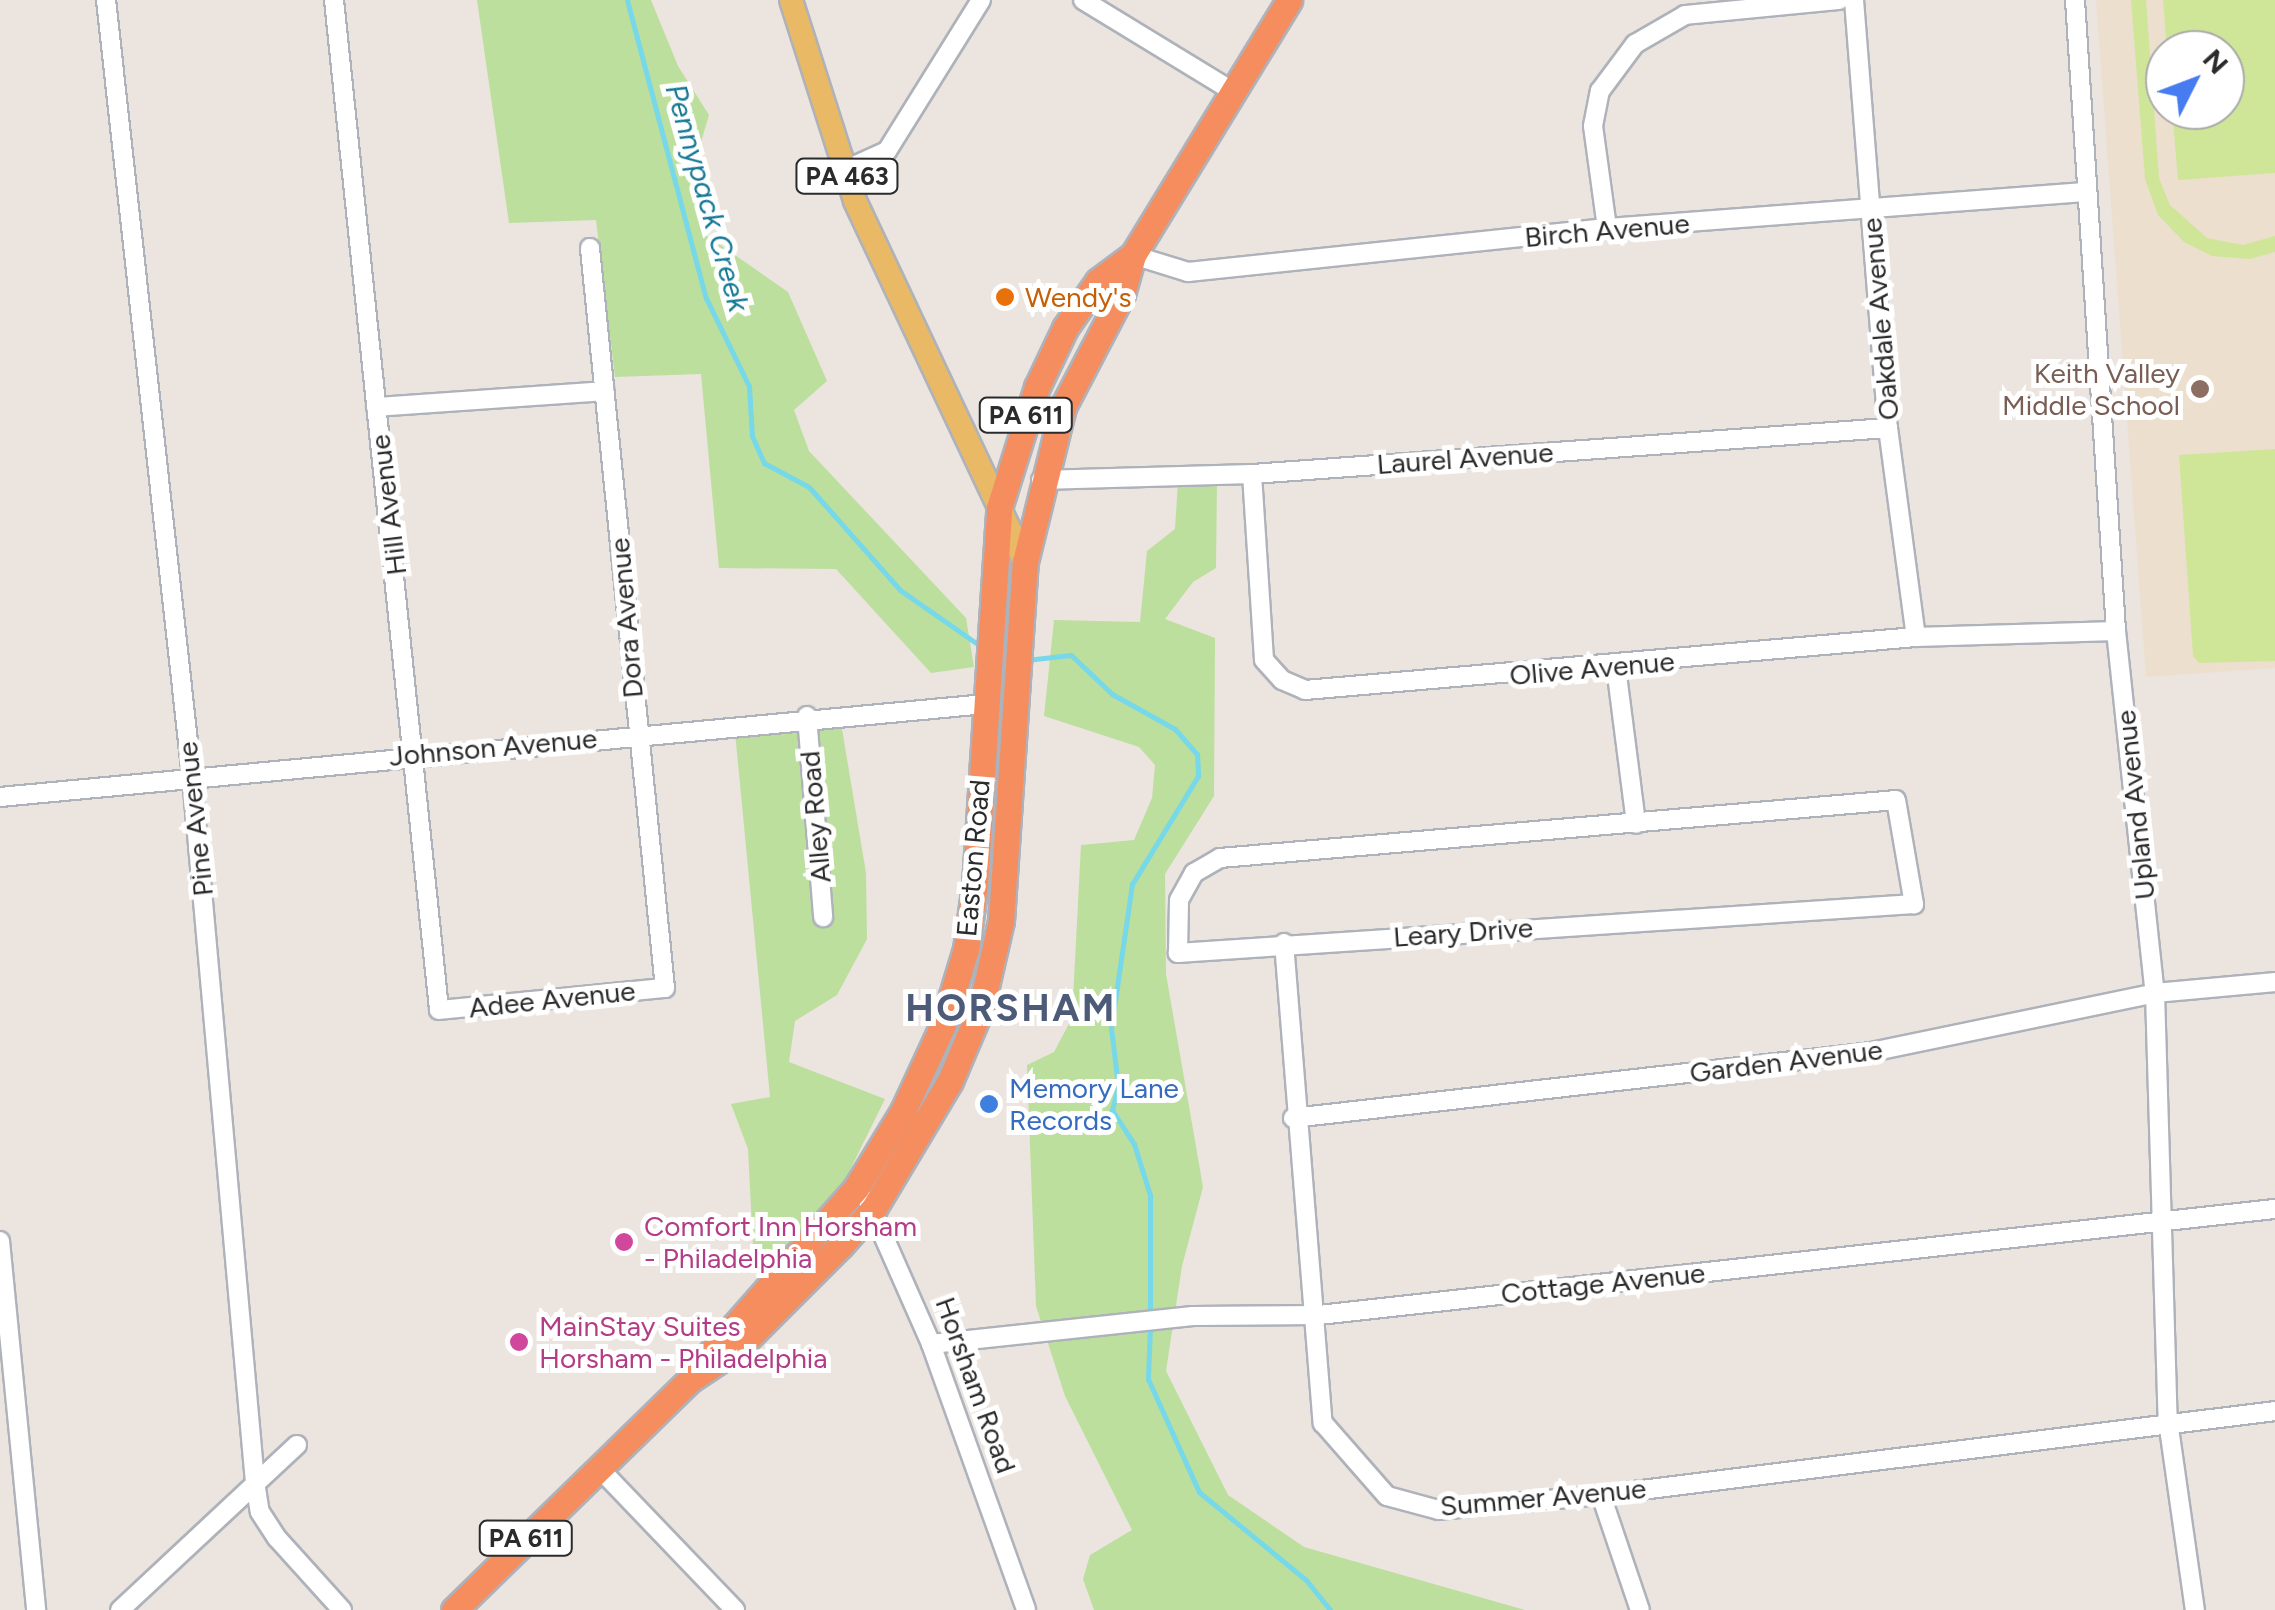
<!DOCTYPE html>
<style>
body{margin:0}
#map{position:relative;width:2275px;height:1610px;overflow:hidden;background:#ece4de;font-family:Figtree,sans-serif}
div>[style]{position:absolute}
.education>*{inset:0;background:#ecdfce}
.green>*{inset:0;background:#bcdf9d}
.pitch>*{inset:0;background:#cfe699}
.stream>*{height:5px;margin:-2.5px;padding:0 2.5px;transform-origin:2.5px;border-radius:2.5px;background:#76d8e8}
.roads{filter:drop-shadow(2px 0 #aeb2ba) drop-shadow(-2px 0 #aeb2ba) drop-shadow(0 2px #aeb2ba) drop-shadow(0 -2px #aeb2ba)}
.minor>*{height:18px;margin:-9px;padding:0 9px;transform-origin:9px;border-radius:9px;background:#fff}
.major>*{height:22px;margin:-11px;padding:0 11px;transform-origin:11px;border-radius:11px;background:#e9b965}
.highway>*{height:25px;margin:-12.5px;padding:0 12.5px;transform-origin:12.5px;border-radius:12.5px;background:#f58d5f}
.dots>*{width:28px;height:28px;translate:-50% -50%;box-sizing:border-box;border:5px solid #fff;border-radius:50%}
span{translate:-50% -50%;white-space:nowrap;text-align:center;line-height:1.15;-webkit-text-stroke:10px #fff;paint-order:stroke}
.shield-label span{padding:2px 8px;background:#fff;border:2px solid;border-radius:8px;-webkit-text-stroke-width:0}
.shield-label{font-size:25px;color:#2b2b2b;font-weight:700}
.street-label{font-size:28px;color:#2b2b2b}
.food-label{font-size:28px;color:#c56008}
.left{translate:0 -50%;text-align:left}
.education-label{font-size:28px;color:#785e54}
.right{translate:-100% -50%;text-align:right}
.shop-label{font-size:28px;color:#366cbe}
.hotel-label{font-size:28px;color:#b23c85}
.water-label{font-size:30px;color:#157995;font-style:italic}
.district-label{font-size:38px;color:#4d5b79;font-weight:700;letter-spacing:2.5px}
.north{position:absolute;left:2145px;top:30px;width:100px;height:100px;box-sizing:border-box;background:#fff;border:2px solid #aaa;border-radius:50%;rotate:48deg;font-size:28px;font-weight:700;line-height:40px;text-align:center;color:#2b2b2b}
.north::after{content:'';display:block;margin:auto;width:35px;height:45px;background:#467cf0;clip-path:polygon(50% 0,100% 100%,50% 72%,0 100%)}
</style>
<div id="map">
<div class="education">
<div style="clip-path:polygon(evenodd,2096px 0,2275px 0,2275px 668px,2146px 677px,2096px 0,2165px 50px,2225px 50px,2225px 110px,2165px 110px,2165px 50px)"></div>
</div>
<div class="green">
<div style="clip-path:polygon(477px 0,651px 0,678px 66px,709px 115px,695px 162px,706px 235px,788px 292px,827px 381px,794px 410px,809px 451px,966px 618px,974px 667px,931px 673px,836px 569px,719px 568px,701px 374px,615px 377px,596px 220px,509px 223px)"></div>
<div style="clip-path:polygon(1178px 482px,1217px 482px,1216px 568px,1193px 582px,1165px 619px,1215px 638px,1214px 796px,1165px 874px,1166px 974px,1203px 1187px,1182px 1266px,1166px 1371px,1228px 1495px,1304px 1547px,1525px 1610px,1094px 1610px,1083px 1579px,1090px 1555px,1132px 1530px,1065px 1396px,1036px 1306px,1027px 1065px,1054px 1052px,1072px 1018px,1081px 845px,1134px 840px,1152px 798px,1155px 765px,1139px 747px,1044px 716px,1054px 620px,1140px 622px,1147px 551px,1175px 529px)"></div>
<div style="clip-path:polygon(841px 723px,866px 873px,867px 939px,837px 995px,795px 1021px,789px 1062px,885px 1099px,842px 1186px,796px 1242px,754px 1266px,748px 1149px,731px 1104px,770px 1097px,735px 732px)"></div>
</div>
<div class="pitch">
<div style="clip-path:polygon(2131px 0,2146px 0,2159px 178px,2170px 205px,2207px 238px,2243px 245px,2275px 236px,2275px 252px,2250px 259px,2212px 256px,2184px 242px,2158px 215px,2145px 179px)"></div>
<div style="clip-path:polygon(2163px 0,2275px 0,2275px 173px,2178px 180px,2172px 110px,2225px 110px,2225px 50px,2167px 50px)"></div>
<div style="clip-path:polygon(2275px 449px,2275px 661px,2199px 663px,2193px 656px,2179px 455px)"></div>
</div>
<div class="stream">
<div style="left:627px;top:0;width:308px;rotate:75.2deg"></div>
<div style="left:706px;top:298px;width:98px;rotate:64deg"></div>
<div style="left:749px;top:386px;width:50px;rotate:86.6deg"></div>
<div style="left:752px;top:436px;width:30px;rotate:66deg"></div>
<div style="left:764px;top:463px;width:51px;rotate:28.1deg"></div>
<div style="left:809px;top:487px;width:137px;rotate:48.5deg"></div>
<div style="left:900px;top:590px;width:101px;rotate:34.9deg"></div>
<div style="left:1026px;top:660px;width:45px;rotate:-6.3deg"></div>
<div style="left:1071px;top:655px;width:57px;rotate:43.6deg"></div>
<div style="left:1112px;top:694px;width:72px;rotate:29.1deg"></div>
<div style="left:1175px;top:729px;width:33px;rotate:49deg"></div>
<div style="left:1197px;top:754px;width:22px;rotate:87deg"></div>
<div style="left:1198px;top:776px;width:127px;rotate:121.4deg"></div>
<div style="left:1132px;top:884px;width:146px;rotate:98.3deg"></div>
<div style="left:1111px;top:1028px;width:58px;rotate:83.1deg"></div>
<div style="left:1118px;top:1086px;width:25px;rotate:104deg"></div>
<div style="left:1112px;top:1110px;width:40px;rotate:57.1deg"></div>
<div style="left:1134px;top:1144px;width:53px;rotate:72.6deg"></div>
<div style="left:1150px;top:1195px;width:120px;rotate:90deg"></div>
<div style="left:1150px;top:1326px;width:53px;rotate:92.2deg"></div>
<div style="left:1148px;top:1379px;width:124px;rotate:65.7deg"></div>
<div style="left:1199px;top:1492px;width:139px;rotate:39.4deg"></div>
<div style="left:1306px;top:1580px;width:38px;rotate:51deg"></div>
</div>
<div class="roads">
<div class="minor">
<div style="left:106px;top:0;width:783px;rotate:83.69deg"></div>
<div style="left:192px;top:778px;width:707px;rotate:84.89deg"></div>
<div style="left:255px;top:1482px;width:30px;rotate:81deg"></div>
<div style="left:260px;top:1512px;width:31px;rotate:57deg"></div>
<div style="left:277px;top:1538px;width:97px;rotate:47.9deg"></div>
<div style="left:334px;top:0;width:1015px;rotate:84.06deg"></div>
<div style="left:439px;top:1010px;width:227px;rotate:-5.6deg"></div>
<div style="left:665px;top:988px;width:744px;rotate:-95.79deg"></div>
<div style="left:1083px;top:0;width:177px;rotate:31.4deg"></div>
<div style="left:1854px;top:0;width:429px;rotate:85.5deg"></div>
<div style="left:1888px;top:428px;width:211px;rotate:82.4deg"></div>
<div style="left:2075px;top:0;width:632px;rotate:86.28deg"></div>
<div style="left:2116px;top:631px;width:364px;rotate:83.9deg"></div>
<div style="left:2155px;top:993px;width:428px;rotate:88.3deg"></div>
<div style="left:2168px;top:1421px;width:191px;rotate:81.9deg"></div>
<div style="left:845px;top:170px;width:46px;rotate:-24.3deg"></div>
<div style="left:887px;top:151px;width:178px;rotate:-58.1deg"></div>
<div style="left:1607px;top:228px;width:103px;rotate:-97.8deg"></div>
<div style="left:1593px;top:126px;width:36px;rotate:-79deg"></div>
<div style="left:1600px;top:91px;width:59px;rotate:-53.3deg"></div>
<div style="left:1635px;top:44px;width:58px;rotate:-30.1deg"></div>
<div style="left:1685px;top:15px;width:155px;rotate:-5.6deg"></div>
<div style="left:1133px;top:255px;width:58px;rotate:17.2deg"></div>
<div style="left:1188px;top:272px;width:421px;rotate:-6deg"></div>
<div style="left:1607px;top:228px;width:480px;rotate:-4.3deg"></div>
<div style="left:376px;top:407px;width:229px;rotate:-4deg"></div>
<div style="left:1252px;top:474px;width:186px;rotate:86.3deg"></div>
<div style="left:1264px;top:660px;width:27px;rotate:48deg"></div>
<div style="left:1282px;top:680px;width:25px;rotate:23deg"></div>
<div style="left:1305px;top:690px;width:613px;rotate:-4.96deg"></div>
<div style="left:1916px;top:637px;width:200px;rotate:-1.7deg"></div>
<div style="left:1041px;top:480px;width:211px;rotate:-1.6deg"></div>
<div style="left:1252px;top:474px;width:638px;rotate:-4.14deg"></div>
<div style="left:1616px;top:667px;width:158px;rotate:82.7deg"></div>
<div style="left:807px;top:716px;width:202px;rotate:85.4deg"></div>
<div style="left:0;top:797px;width:990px;rotate:-5.39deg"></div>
<div style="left:1896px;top:800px;width:106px;rotate:80.2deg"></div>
<div style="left:1914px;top:904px;width:738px;rotate:176.19deg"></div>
<div style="left:1178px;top:953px;width:53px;rotate:-88.9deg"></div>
<div style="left:1179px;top:900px;width:31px;rotate:-61deg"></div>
<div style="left:1194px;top:873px;width:30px;rotate:-30deg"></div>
<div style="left:1220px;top:858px;width:678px;rotate:-4.9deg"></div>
<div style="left:1284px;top:943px;width:482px;rotate:85.4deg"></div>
<div style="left:1323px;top:1423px;width:97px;rotate:48.8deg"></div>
<div style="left:1387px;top:1496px;width:54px;rotate:15.1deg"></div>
<div style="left:1439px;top:1510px;width:163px;rotate:-5.3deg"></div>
<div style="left:1601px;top:1495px;width:679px;rotate:-7.1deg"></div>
<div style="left:1293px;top:1118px;width:582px;rotate:-6.51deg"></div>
<div style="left:1871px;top:1052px;width:290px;rotate:-11.7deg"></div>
<div style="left:2155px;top:993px;width:121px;rotate:-5.2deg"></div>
<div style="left:868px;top:1201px;width:156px;rotate:66.2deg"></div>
<div style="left:931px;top:1344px;width:282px;rotate:70.3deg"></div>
<div style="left:0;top:1241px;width:371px;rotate:84.4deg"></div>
<div style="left:931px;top:1344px;width:263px;rotate:-6.1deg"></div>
<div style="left:1193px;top:1316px;width:126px;rotate:-0.5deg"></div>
<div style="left:1319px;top:1315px;width:962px;rotate:-6.33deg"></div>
<div style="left:598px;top:1467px;width:198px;rotate:46.2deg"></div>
<div style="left:1601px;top:1495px;width:121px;rotate:71.3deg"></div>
<div style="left:120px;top:1610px;width:242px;rotate:-43deg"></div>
</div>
<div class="major">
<div style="left:791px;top:0;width:211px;rotate:72.3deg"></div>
<div style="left:855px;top:201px;width:399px;rotate:64.8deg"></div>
</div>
<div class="highway">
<div style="left:701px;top:1364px;width:235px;rotate:-48.6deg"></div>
<div style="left:856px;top:1188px;width:90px;rotate:-58.6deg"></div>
<div style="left:903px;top:1111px;width:95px;rotate:-65.1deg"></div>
<div style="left:943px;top:1025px;width:79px;rotate:-73.2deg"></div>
<div style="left:966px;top:949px;width:66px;rotate:-82.1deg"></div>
<div style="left:975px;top:884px;width:377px;rotate:-86.3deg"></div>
<div style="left:999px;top:508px;width:127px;rotate:-72.6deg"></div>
<div style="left:1037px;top:387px;width:65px;rotate:-64.6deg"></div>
<div style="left:1065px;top:328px;width:57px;rotate:-54.9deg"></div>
<div style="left:1098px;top:281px;width:44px;rotate:-36.6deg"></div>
<div style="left:454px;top:1610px;width:331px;rotate:-44.3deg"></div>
<div style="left:691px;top:1379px;width:58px;rotate:-33.7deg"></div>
<div style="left:739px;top:1347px;width:144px;rotate:-45deg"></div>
<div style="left:841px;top:1245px;width:50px;rotate:-48.3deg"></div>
<div style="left:874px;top:1208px;width:148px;rotate:-59.1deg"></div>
<div style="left:950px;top:1081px;width:79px;rotate:-67deg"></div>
<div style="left:981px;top:1008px;width:89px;rotate:-77.1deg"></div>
<div style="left:1001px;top:921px;width:360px;rotate:-86.2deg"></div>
<div style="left:1025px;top:562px;width:160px;rotate:-76.2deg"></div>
<div style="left:1063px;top:407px;width:127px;rotate:-62.4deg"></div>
<div style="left:1122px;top:294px;width:41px;rotate:-74.2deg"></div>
<div style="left:1133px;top:255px;width:299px;rotate:-58.5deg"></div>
</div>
</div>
<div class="dots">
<div style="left:1005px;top:297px;background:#e8710a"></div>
<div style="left:2200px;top:389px;background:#8d6e63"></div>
<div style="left:989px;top:1104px;background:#3f7fe0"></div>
<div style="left:624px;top:1242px;background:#d1479c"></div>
<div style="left:519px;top:1342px;background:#d1479c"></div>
</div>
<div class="shield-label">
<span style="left:847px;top:176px">PA 463</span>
<span style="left:1026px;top:415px">PA 611</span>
<span style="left:526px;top:1538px">PA 611</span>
</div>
<div class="street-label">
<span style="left:1607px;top:230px;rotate:-5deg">Birch Avenue</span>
<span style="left:1880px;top:319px;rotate:-95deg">Oakdale Avenue</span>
<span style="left:1465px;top:458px;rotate:-4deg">Laurel Avenue</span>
<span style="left:388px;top:505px;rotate:-97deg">Hill Avenue</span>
<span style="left:626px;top:618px;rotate:-95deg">Dora Avenue</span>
<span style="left:1592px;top:668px;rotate:-5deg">Olive Avenue</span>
<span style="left:493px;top:747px;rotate:-5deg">Johnson Avenue</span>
<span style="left:2135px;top:805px;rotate:-96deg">Upland Avenue</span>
<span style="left:815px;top:817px;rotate:-95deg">Alley Road</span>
<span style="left:195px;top:819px;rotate:-96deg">Pine Avenue</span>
<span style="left:973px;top:858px;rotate:-85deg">Easton Road</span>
<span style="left:1463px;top:932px;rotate:-4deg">Leary Drive</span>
<span style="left:552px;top:999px;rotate:-6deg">Adee Avenue</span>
<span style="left:1786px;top:1061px;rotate:-7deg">Garden Avenue</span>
<span style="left:1603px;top:1283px;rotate:-6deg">Cottage Avenue</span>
<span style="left:976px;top:1385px;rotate:70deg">Horsham Road</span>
<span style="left:1543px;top:1497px;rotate:-5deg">Summer Avenue</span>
</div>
<div class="food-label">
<span class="left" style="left:1025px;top:297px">Wendy's</span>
</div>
<div class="education-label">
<span class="right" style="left:2180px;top:389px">Keith Valley<br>Middle School</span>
</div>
<div class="shop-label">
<span class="left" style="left:1009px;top:1104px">Memory Lane<br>Records</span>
</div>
<div class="hotel-label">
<span class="left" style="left:644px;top:1242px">Comfort Inn Horsham<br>- Philadelphia</span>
<span class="left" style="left:539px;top:1342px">MainStay Suites<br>Horsham - Philadelphia</span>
</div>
<div class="water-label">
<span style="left:707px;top:198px;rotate:74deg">Pennypack Creek</span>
</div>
<div class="district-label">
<span style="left:1011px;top:1009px">HORSHAM</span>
</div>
<div class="north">N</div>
</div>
